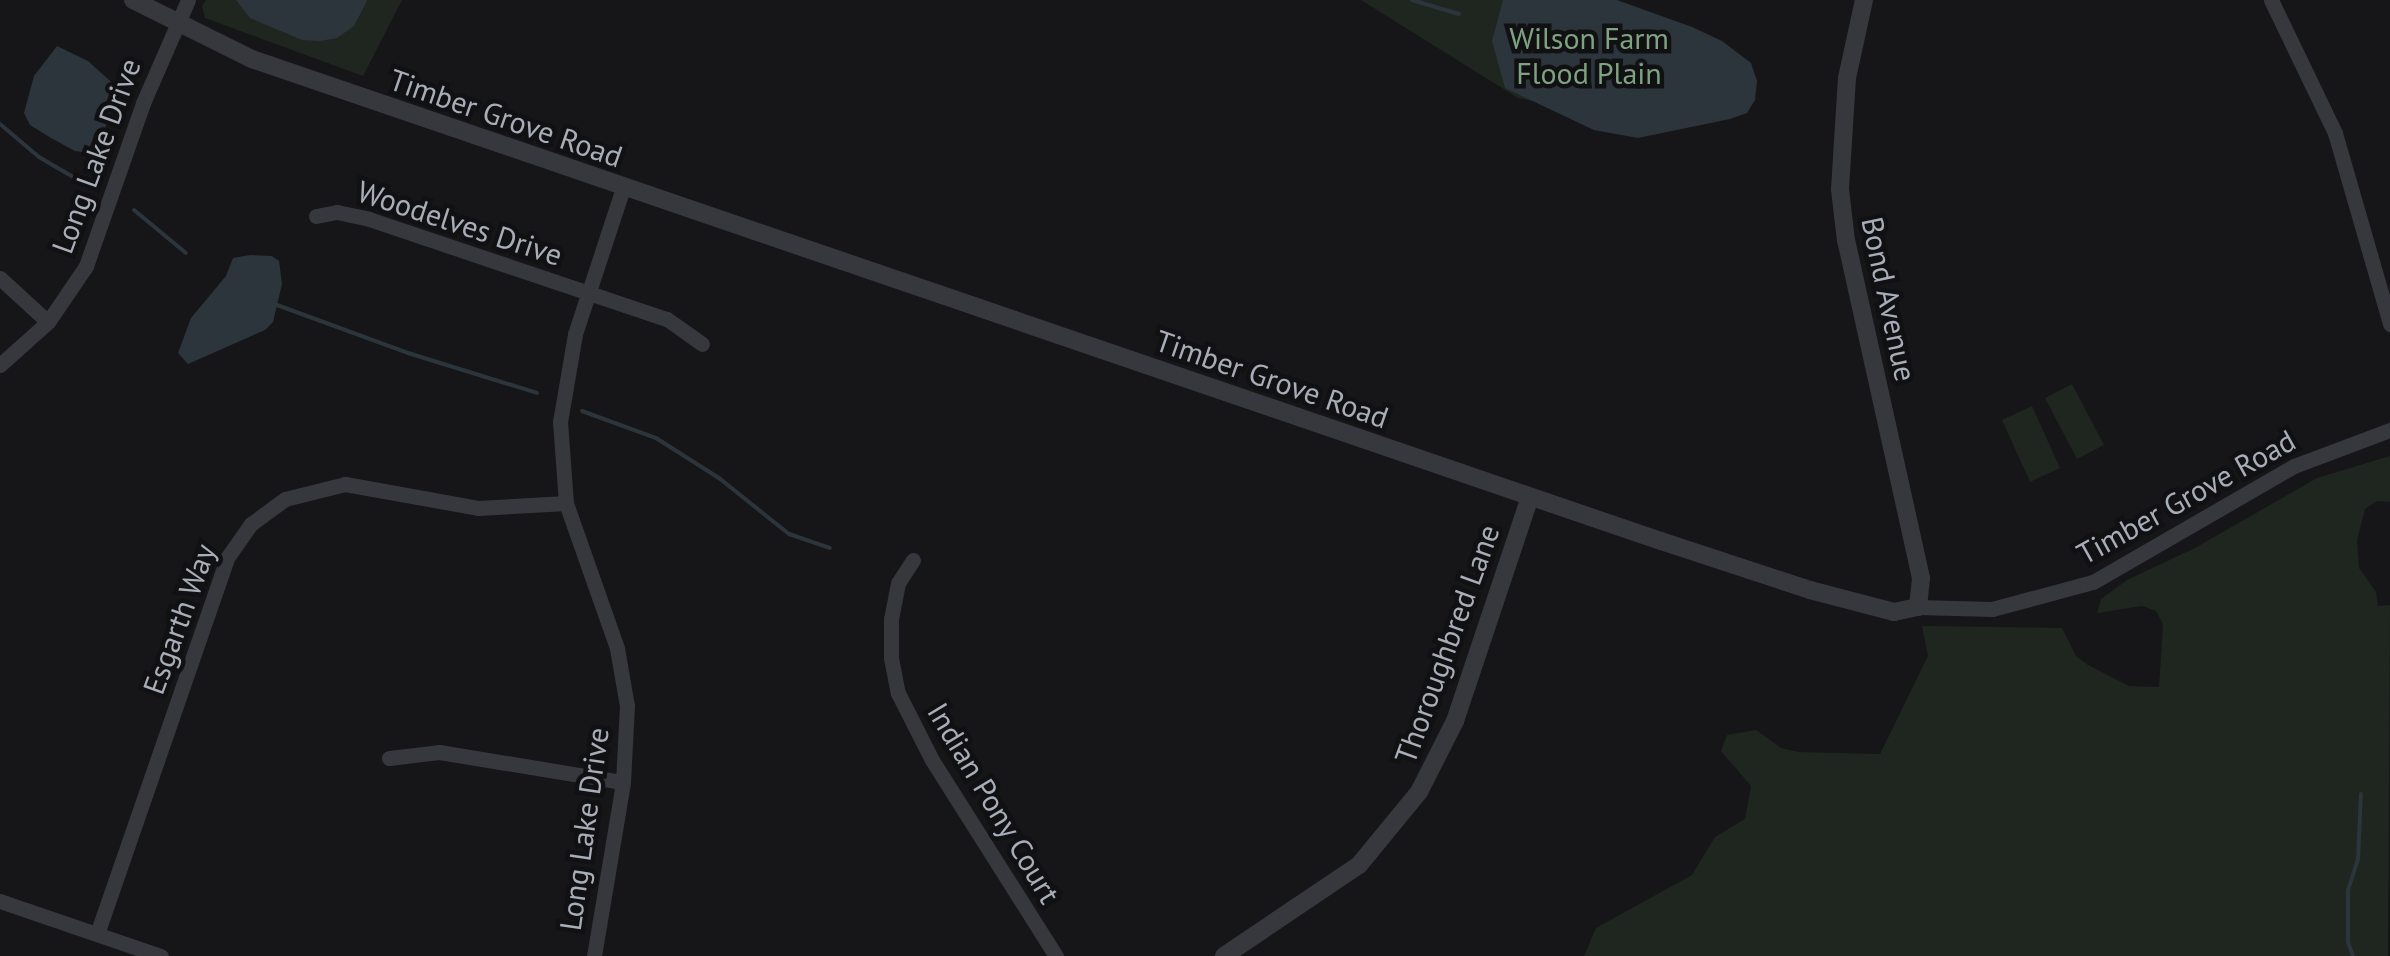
<!DOCTYPE html>
<style>
body{margin:0}
#map{position:relative;width:2390px;height:956px;overflow:hidden;background:#161618;font-family:"PT Sans",sans-serif}
div>[style]{position:absolute}
.green>*{inset:0;background:#1e261f}
.water>*{inset:0;background:#2c353c}
.stream>*{height:4px;margin:-2px;padding:0 2px;transform-origin:2px;border-radius:2px;background:#2c353c}
.minor>*{height:15px;margin:-7.5px;padding:0 7.5px;transform-origin:7.5px;border-radius:7.5px;background:#37383d}
.tertiary>*{height:18px;margin:-9px;padding:0 9px;transform-origin:9px;border-radius:9px;background:#37383d}
span{translate:-50% -50%;white-space:nowrap;text-align:center;line-height:1.15;-webkit-text-stroke:9px #111113;paint-order:stroke}
.park-label{font-size:30px;color:#7fa381}
.street-label{font-size:30px;color:#a8adb8}
</style>
<div id="map">
<div class="green">
<div style="clip-path:polygon(206px 0,402px 0,363px 76px,205px 18px,202px 6px)"></div>
<div style="clip-path:polygon(1361px 0,1609px 0,1590px 112px,1518px 98px)"></div>
<div style="clip-path:polygon(2072px 384px,2104px 445px,2077px 459px,2045px 398px)"></div>
<div style="clip-path:polygon(2032px 406px,2060px 468px,2030px 482px,2002px 420px)"></div>
<div style="clip-path:polygon(2390px 456px,2390px 502px,2377px 501px,2365px 509px,2357px 540px,2359px 568px,2376px 592px,2378px 606px,2390px 605px,2388px 956px,1584px 956px,1596px 928px,1692px 875px,1715px 837px,1745px 819px,1751px 786px,1721px 751px,1727px 735px,1756px 730px,1781px 748px,1798px 752px,1880px 754px,1928px 656px,1922px 626px,2062px 628px,2076px 656px,2088px 665px,2129px 686px,2159px 687px,2163px 624px,2156px 611px,2142px 606px,2097px 613px,2101px 599px,2127px 580px,2195px 548px,2317px 478px)"></div>
</div>
<div class="water">
<div style="clip-path:polygon(236px 0,366px 0,367px 1px,354px 26px,337px 38px,320px 41px,302px 40px,250px 18px)"></div>
<div style="clip-path:polygon(1503px 0,1617px 0,1692px 27px,1722px 41px,1751px 63px,1757px 81px,1755px 100px,1747px 113px,1730px 119px,1638px 138px,1594px 130px,1505px 88px,1492px 41px)"></div>
<div style="clip-path:polygon(57px 46px,88px 61px,119px 89px,96px 154px,75px 151px,51px 138px,30px 125px,24px 113px,34px 76px)"></div>
<div style="clip-path:polygon(250px 255px,272px 256px,279px 261px,282px 284px,273px 322px,265px 330px,188px 364px,178px 353px,191px 318px,226px 276px,233px 258px)"></div>
</div>
<div class="stream">
<div style="left:1412px;top:0;width:49px;rotate:16.6deg"></div>
<div style="left:0;top:124px;width:51px;rotate:40.2deg"></div>
<div style="left:39px;top:157px;width:50px;rotate:30.2deg"></div>
<div style="left:134px;top:210px;width:67px;rotate:39.6deg"></div>
<div style="left:277px;top:305px;width:140px;rotate:20.1deg"></div>
<div style="left:408px;top:353px;width:135px;rotate:17.2deg"></div>
<div style="left:582px;top:411px;width:79px;rotate:20deg"></div>
<div style="left:656px;top:438px;width:75px;rotate:32.4deg"></div>
<div style="left:719px;top:478px;width:90px;rotate:38.7deg"></div>
<div style="left:789px;top:534px;width:43px;rotate:18.9deg"></div>
<div style="left:2353px;top:956px;width:15px;rotate:-110deg"></div>
<div style="left:2348px;top:942px;width:52px;rotate:-90deg"></div>
<div style="left:2348px;top:890px;width:33px;rotate:-72deg"></div>
<div style="left:2358px;top:859px;width:65px;rotate:-87.4deg"></div>
</div>
<div class="minor">
<div style="left:2271px;top:0;width:148px;rotate:64.3deg"></div>
<div style="left:2335px;top:133px;width:199px;rotate:73.9deg"></div>
<div style="left:316px;top:216px;width:21px;rotate:-11deg"></div>
<div style="left:337px;top:212px;width:33px;rotate:12deg"></div>
<div style="left:369px;top:219px;width:314px;rotate:18.6deg"></div>
<div style="left:667px;top:319px;width:43px;rotate:35.5deg"></div>
<div style="left:0;top:278px;width:65px;rotate:42.5deg"></div>
<div style="left:0;top:365px;width:64px;rotate:-41.9deg"></div>
<div style="left:48px;top:322px;width:68px;rotate:-55.8deg"></div>
<div style="left:86px;top:266px;width:173px;rotate:-70.7deg"></div>
<div style="left:143px;top:103px;width:112px;rotate:-66.4deg"></div>
<div style="left:913px;top:560px;width:27px;rotate:123deg"></div>
<div style="left:898px;top:583px;width:37px;rotate:101deg"></div>
<div style="left:891px;top:619px;width:39px;rotate:90deg"></div>
<div style="left:891px;top:658px;width:36px;rotate:79deg"></div>
<div style="left:898px;top:693px;width:75px;rotate:63.1deg"></div>
<div style="left:932px;top:760px;width:232px;rotate:57.7deg"></div>
<div style="left:1918px;top:607px;width:74px;rotate:1.5deg"></div>
<div style="left:1992px;top:609px;width:105px;rotate:-15deg"></div>
<div style="left:2093px;top:582px;width:232px;rotate:-30deg"></div>
<div style="left:2294px;top:466px;width:103px;rotate:-20.6deg"></div>
<div style="left:389px;top:758px;width:50px;rotate:-6.8deg"></div>
<div style="left:439px;top:752px;width:186px;rotate:9.3deg"></div>
<div style="left:0;top:901px;width:170px;rotate:18.9deg"></div>
<div style="left:97px;top:934px;width:398px;rotate:-70.9deg"></div>
<div style="left:227px;top:558px;width:42px;rotate:-54.8deg"></div>
<div style="left:251px;top:524px;width:42px;rotate:-36.3deg"></div>
<div style="left:285px;top:499px;width:62px;rotate:-14deg"></div>
<div style="left:345px;top:484px;width:135px;rotate:10.2deg"></div>
<div style="left:478px;top:508px;width:88px;rotate:-3.3deg"></div>
<div style="left:594px;top:956px;width:176px;rotate:-80.5deg"></div>
<div style="left:623px;top:782px;width:76px;rotate:-87deg"></div>
<div style="left:627px;top:706px;width:59px;rotate:-99.8deg"></div>
<div style="left:617px;top:648px;width:154px;rotate:-109.4deg"></div>
<div style="left:566px;top:503px;width:81px;rotate:-94.2deg"></div>
<div style="left:560px;top:422px;width:89px;rotate:-80.3deg"></div>
<div style="left:575px;top:334px;width:154px;rotate:-71.8deg"></div>
</div>
<div class="tertiary">
<div style="left:133px;top:0;width:133px;rotate:26.4deg"></div>
<div style="left:252px;top:59px;width:1489px;rotate:18.89deg"></div>
<div style="left:1661px;top:541px;width:157px;rotate:18.2deg"></div>
<div style="left:1810px;top:590px;width:87px;rotate:14.7deg"></div>
<div style="left:1894px;top:612px;width:25px;rotate:-12deg"></div>
<div style="left:1918px;top:607px;width:29px;rotate:-84deg"></div>
<div style="left:1921px;top:578px;width:345px;rotate:-102.5deg"></div>
<div style="left:1846px;top:241px;width:52px;rotate:-96.6deg"></div>
<div style="left:1840px;top:189px;width:111px;rotate:-86.4deg"></div>
<div style="left:1847px;top:78px;width:80px;rotate:-77.7deg"></div>
<div style="left:1224px;top:956px;width:163px;rotate:-34deg"></div>
<div style="left:1359px;top:865px;width:94px;rotate:-50.6deg"></div>
<div style="left:1419px;top:792px;width:80px;rotate:-63.1deg"></div>
<div style="left:1455px;top:721px;width:236px;rotate:-71.5deg"></div>
</div>
<div class="park-label">
<span style="left:1589px;top:55px">Wilson Farm<br>Flood Plain</span>
</div>
<div class="street-label">
<span style="left:506px;top:118px;rotate:19deg">Timber Grove Road</span>
<span style="left:96px;top:156px;rotate:-70deg">Long Lake Drive</span>
<span style="left:460px;top:223px;rotate:18deg">Woodelves Drive</span>
<span style="left:1889px;top:299px;rotate:78deg">Bond Avenue</span>
<span style="left:1272px;top:379px;rotate:19deg">Timber Grove Road</span>
<span style="left:2186px;top:497px;rotate:-29deg">Timber Grove Road</span>
<span style="left:179px;top:619px;rotate:-70deg">Esgarth Way</span>
<span style="left:1447px;top:644px;rotate:-70deg">Thoroughbred Lane</span>
<span style="left:994px;top:803px;rotate:59deg">Indian Pony Court</span>
<span style="left:584px;top:829px;rotate:-82deg">Long Lake Drive</span>
</div>
</div>
